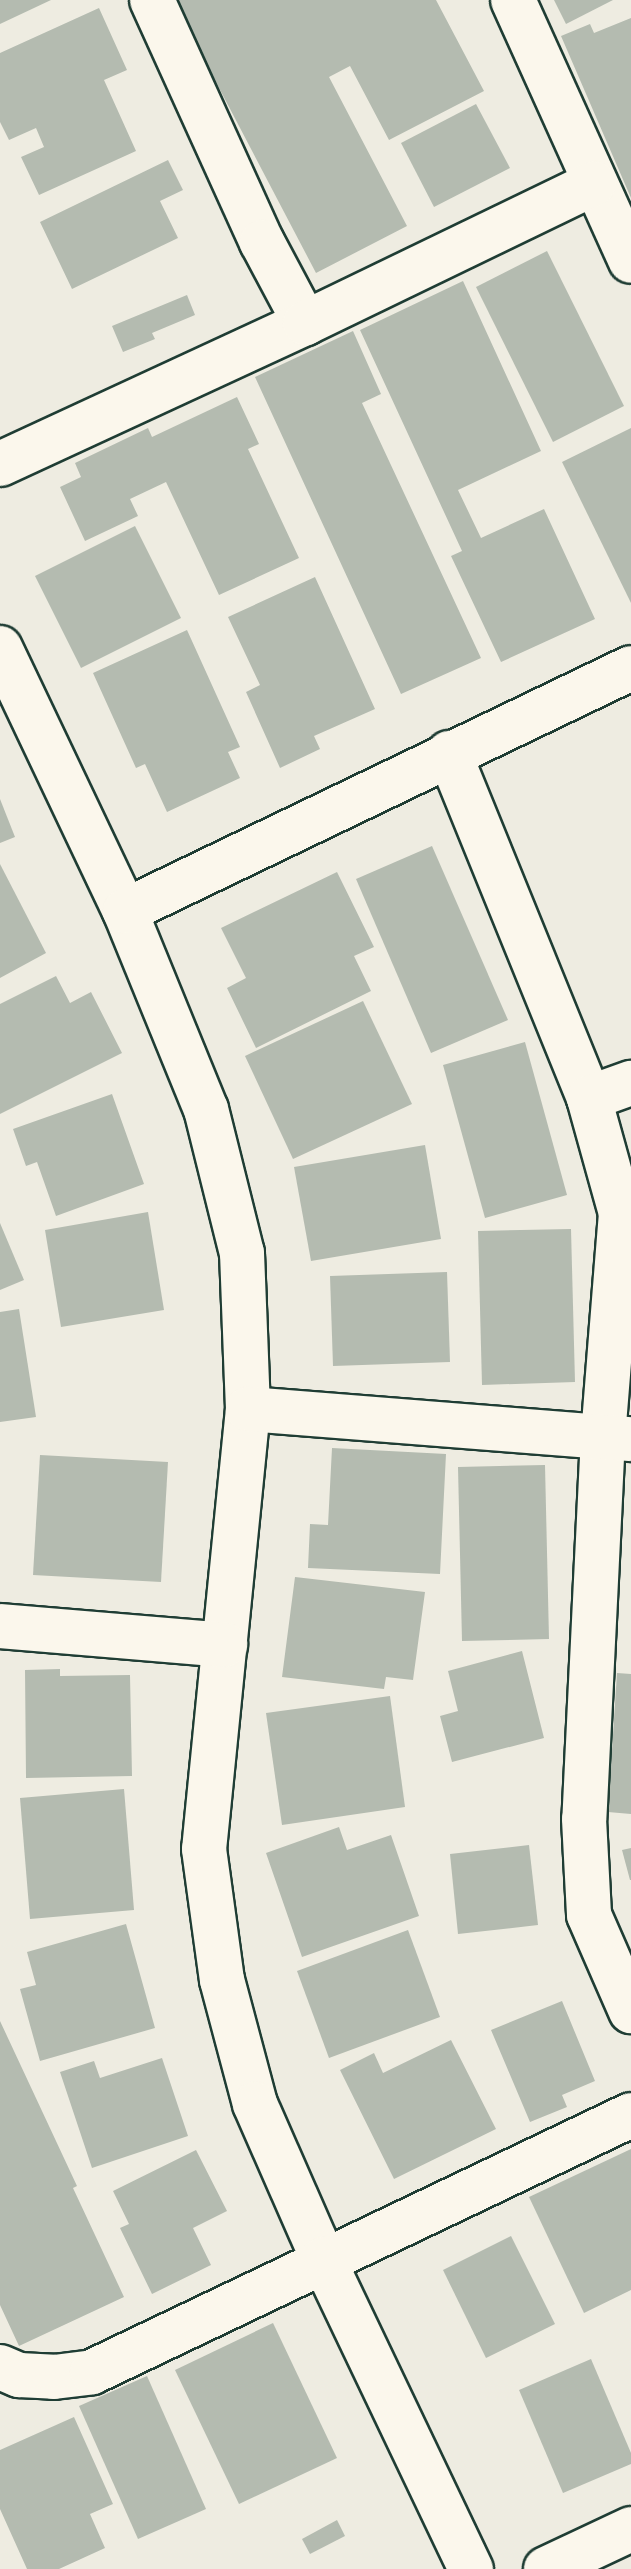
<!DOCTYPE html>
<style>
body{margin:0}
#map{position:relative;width:631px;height:2569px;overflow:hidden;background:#eeece1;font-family:Delius,sans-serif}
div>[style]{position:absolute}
.building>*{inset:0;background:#b4bbb0}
.roads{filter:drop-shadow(2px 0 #1f3d34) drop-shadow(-2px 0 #1f3d34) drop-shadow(0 2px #1f3d34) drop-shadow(0 -2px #1f3d34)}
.minor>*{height:44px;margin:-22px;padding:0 22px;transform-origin:22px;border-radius:22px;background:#fbf7ec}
.primary>*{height:44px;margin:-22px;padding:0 22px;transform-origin:22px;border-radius:22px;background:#fbf7ec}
span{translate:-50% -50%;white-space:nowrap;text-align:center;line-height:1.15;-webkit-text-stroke:6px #fbf7ec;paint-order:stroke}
</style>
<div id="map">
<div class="building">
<div style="clip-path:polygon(0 0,51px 0,0 24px)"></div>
<div style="clip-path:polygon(173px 0,436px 0,484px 91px,389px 140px,350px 66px,329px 77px,407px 226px,316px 273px)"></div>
<div style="clip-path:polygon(554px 0,613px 0,566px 24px)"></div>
<div style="clip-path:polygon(99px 8px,127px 70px,104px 80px,136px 151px,39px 195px,21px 157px,44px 147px,36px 128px,9px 140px,0 122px,0 53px)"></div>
<div style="clip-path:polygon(631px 18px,631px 198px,561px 36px,590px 24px,594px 33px)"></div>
<div style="clip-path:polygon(476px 104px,510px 168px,434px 207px,401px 143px)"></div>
<div style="clip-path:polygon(168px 160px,183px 190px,160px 201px,178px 238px,72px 289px,40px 222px)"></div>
<div style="clip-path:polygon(547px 251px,624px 406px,553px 442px,476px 287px)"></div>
<div style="clip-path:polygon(463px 281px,541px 451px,458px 490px,481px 538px,544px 509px,595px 619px,501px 662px,451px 556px,462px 551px,360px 330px)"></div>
<div style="clip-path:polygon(187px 295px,195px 315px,152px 333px,155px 339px,123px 352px,112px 326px)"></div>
<div style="clip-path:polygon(353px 331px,381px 394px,362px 403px,481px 658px,401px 694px,255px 377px)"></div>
<div style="clip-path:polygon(237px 397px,259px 444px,248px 449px,299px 558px,219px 595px,166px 482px,130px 499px,138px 516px,85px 541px,60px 487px,81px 477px,75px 463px,148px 428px,152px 437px)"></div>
<div style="clip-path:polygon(631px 428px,631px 603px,562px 462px)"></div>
<div style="clip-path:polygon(135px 526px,181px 618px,81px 668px,35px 576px)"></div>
<div style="clip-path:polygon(315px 577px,375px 709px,314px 736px,320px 749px,280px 768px,246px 692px,260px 685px,228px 617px)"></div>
<div style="clip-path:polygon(187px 630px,240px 747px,228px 752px,240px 778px,167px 812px,145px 764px,136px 768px,93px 673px)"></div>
<div style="clip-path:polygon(0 799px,15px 837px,0 843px)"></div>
<div style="clip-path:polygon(432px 846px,508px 1020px,431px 1053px,356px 879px)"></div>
<div style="clip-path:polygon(0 864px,46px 953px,0 978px)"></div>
<div style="clip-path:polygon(337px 872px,374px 947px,354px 956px,371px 991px,256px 1048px,227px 988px,246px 978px,221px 928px)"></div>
<div style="clip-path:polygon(56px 976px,70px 1003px,91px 992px,122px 1053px,0 1114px,0 1004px)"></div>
<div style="clip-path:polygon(363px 1001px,412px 1104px,293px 1159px,245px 1056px)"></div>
<div style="clip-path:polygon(525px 1042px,567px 1195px,485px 1218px,443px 1065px)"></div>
<div style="clip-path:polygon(112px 1094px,144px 1184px,56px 1216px,37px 1162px,26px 1166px,13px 1129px)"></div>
<div style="clip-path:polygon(425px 1145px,441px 1239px,311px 1261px,294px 1167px)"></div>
<div style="clip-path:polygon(148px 1212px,164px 1310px,61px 1327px,45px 1230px)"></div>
<div style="clip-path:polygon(0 1223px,24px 1280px,0 1290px)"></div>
<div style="clip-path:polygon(571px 1229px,575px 1382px,482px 1385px,478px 1231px)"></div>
<div style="clip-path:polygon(447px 1272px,450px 1362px,333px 1366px,330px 1276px)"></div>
<div style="clip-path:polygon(19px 1309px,36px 1417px,0 1422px,0 1312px)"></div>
<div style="clip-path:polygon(332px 1448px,446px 1454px,440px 1574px,308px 1568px,310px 1524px,328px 1525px)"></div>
<div style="clip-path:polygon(40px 1455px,168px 1462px,161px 1582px,33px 1575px)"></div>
<div style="clip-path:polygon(545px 1465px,549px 1639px,462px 1641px,458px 1467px)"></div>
<div style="clip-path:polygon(295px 1577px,425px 1592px,413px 1680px,386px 1677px,384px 1689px,282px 1677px)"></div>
<div style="clip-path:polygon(522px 1651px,544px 1738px,452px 1762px,440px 1716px,458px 1711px,448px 1671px)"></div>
<div style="clip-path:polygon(60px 1669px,60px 1676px,130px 1675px,132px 1776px,26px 1778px,25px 1670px)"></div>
<div style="clip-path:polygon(617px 1673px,631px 1674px,631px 1814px,608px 1812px)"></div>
<div style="clip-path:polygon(390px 1696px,405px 1807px,282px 1825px,266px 1713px)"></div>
<div style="clip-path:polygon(124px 1789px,134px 1910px,30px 1919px,20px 1798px)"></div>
<div style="clip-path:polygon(339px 1827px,347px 1850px,391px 1835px,419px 1916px,302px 1957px,266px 1853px)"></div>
<div style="clip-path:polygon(529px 1845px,538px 1925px,458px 1934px,450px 1854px)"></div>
<div style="clip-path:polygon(631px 1848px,631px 1880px,630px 1880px,622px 1850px)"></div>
<div style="clip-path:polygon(126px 1924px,155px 2028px,40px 2061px,20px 1989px,36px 1985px,27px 1952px)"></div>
<div style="clip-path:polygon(408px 1930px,440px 2017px,329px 2058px,297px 1971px)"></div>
<div style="clip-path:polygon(562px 2001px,595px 2081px,562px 2095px,567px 2107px,530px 2122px,491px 2030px)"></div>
<div style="clip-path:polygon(0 2021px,77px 2186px,73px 2188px,124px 2297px,19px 2346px,0 2305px)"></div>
<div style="clip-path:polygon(451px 2040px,496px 2129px,394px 2179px,340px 2070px,374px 2053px,383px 2073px)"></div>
<div style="clip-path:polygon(162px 2058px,188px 2136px,92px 2168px,60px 2072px,94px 2061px,100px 2078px)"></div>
<div style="clip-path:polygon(631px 2149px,631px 2290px,584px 2313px,529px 2197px)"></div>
<div style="clip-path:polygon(196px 2150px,227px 2211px,193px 2228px,211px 2265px,152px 2294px,120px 2228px,129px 2224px,113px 2191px)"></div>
<div style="clip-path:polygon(511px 2236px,555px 2324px,486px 2358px,443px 2270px)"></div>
<div style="clip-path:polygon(273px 2323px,337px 2458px,239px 2504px,175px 2370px)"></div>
<div style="clip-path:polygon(591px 2359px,631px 2453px,631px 2464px,563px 2493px,519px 2390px)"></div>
<div style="clip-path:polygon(147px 2376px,206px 2509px,138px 2539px,79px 2406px)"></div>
<div style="clip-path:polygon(74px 2417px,113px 2504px,90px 2514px,105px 2548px,59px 2569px,27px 2569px,0 2509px,0 2450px)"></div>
<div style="clip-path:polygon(337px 2520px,345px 2536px,310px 2554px,302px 2539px)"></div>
</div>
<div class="roads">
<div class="minor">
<div style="left:152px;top:0;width:266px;rotate:65.6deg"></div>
<div style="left:262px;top:242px;width:92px;rotate:62deg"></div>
<div style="left:513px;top:0;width:286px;rotate:65.7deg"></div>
<div style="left:0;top:464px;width:336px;rotate:-24.8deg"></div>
<div style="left:305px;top:323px;width:321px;rotate:-25.8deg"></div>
<div style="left:0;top:648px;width:291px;rotate:64.6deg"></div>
<div style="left:125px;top:911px;width:214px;rotate:67.8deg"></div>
<div style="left:206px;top:1109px;width:148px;rotate:76deg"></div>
<div style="left:242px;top:1253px;width:156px;rotate:87.8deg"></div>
<div style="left:248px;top:1409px;width:442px;rotate:95.7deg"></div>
<div style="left:204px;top:1849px;width:132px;rotate:82.2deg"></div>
<div style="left:222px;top:1980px;width:128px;rotate:75.1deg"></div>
<div style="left:255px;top:2104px;width:169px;rotate:66.3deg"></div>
<div style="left:323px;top:2259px;width:344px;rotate:64.5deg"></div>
<div style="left:449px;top:753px;width:372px;rotate:67.9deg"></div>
<div style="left:589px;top:1098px;width:119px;rotate:74.5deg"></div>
<div style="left:621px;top:1213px;width:225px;rotate:94.6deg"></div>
<div style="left:603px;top:1437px;width:382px;rotate:92.8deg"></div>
<div style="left:584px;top:1819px;width:96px;rotate:87deg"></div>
<div style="left:589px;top:1915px;width:105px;rotate:66.4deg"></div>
<div style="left:125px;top:911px;width:561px;rotate:-25.65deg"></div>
<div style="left:589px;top:1098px;width:45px;rotate:-19.7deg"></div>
<div style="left:248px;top:1409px;width:384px;rotate:4.5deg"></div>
<div style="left:0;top:1626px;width:226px;rotate:4.8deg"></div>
<div style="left:0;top:2367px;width:21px;rotate:23deg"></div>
<div style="left:19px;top:2375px;width:35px;rotate:3deg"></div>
<div style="left:54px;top:2377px;width:38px;rotate:-7deg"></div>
<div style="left:92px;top:2372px;width:597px;rotate:-25.49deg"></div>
</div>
<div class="primary">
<div style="left:546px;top:2569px;width:94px;rotate:-25.2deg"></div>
</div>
</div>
</div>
